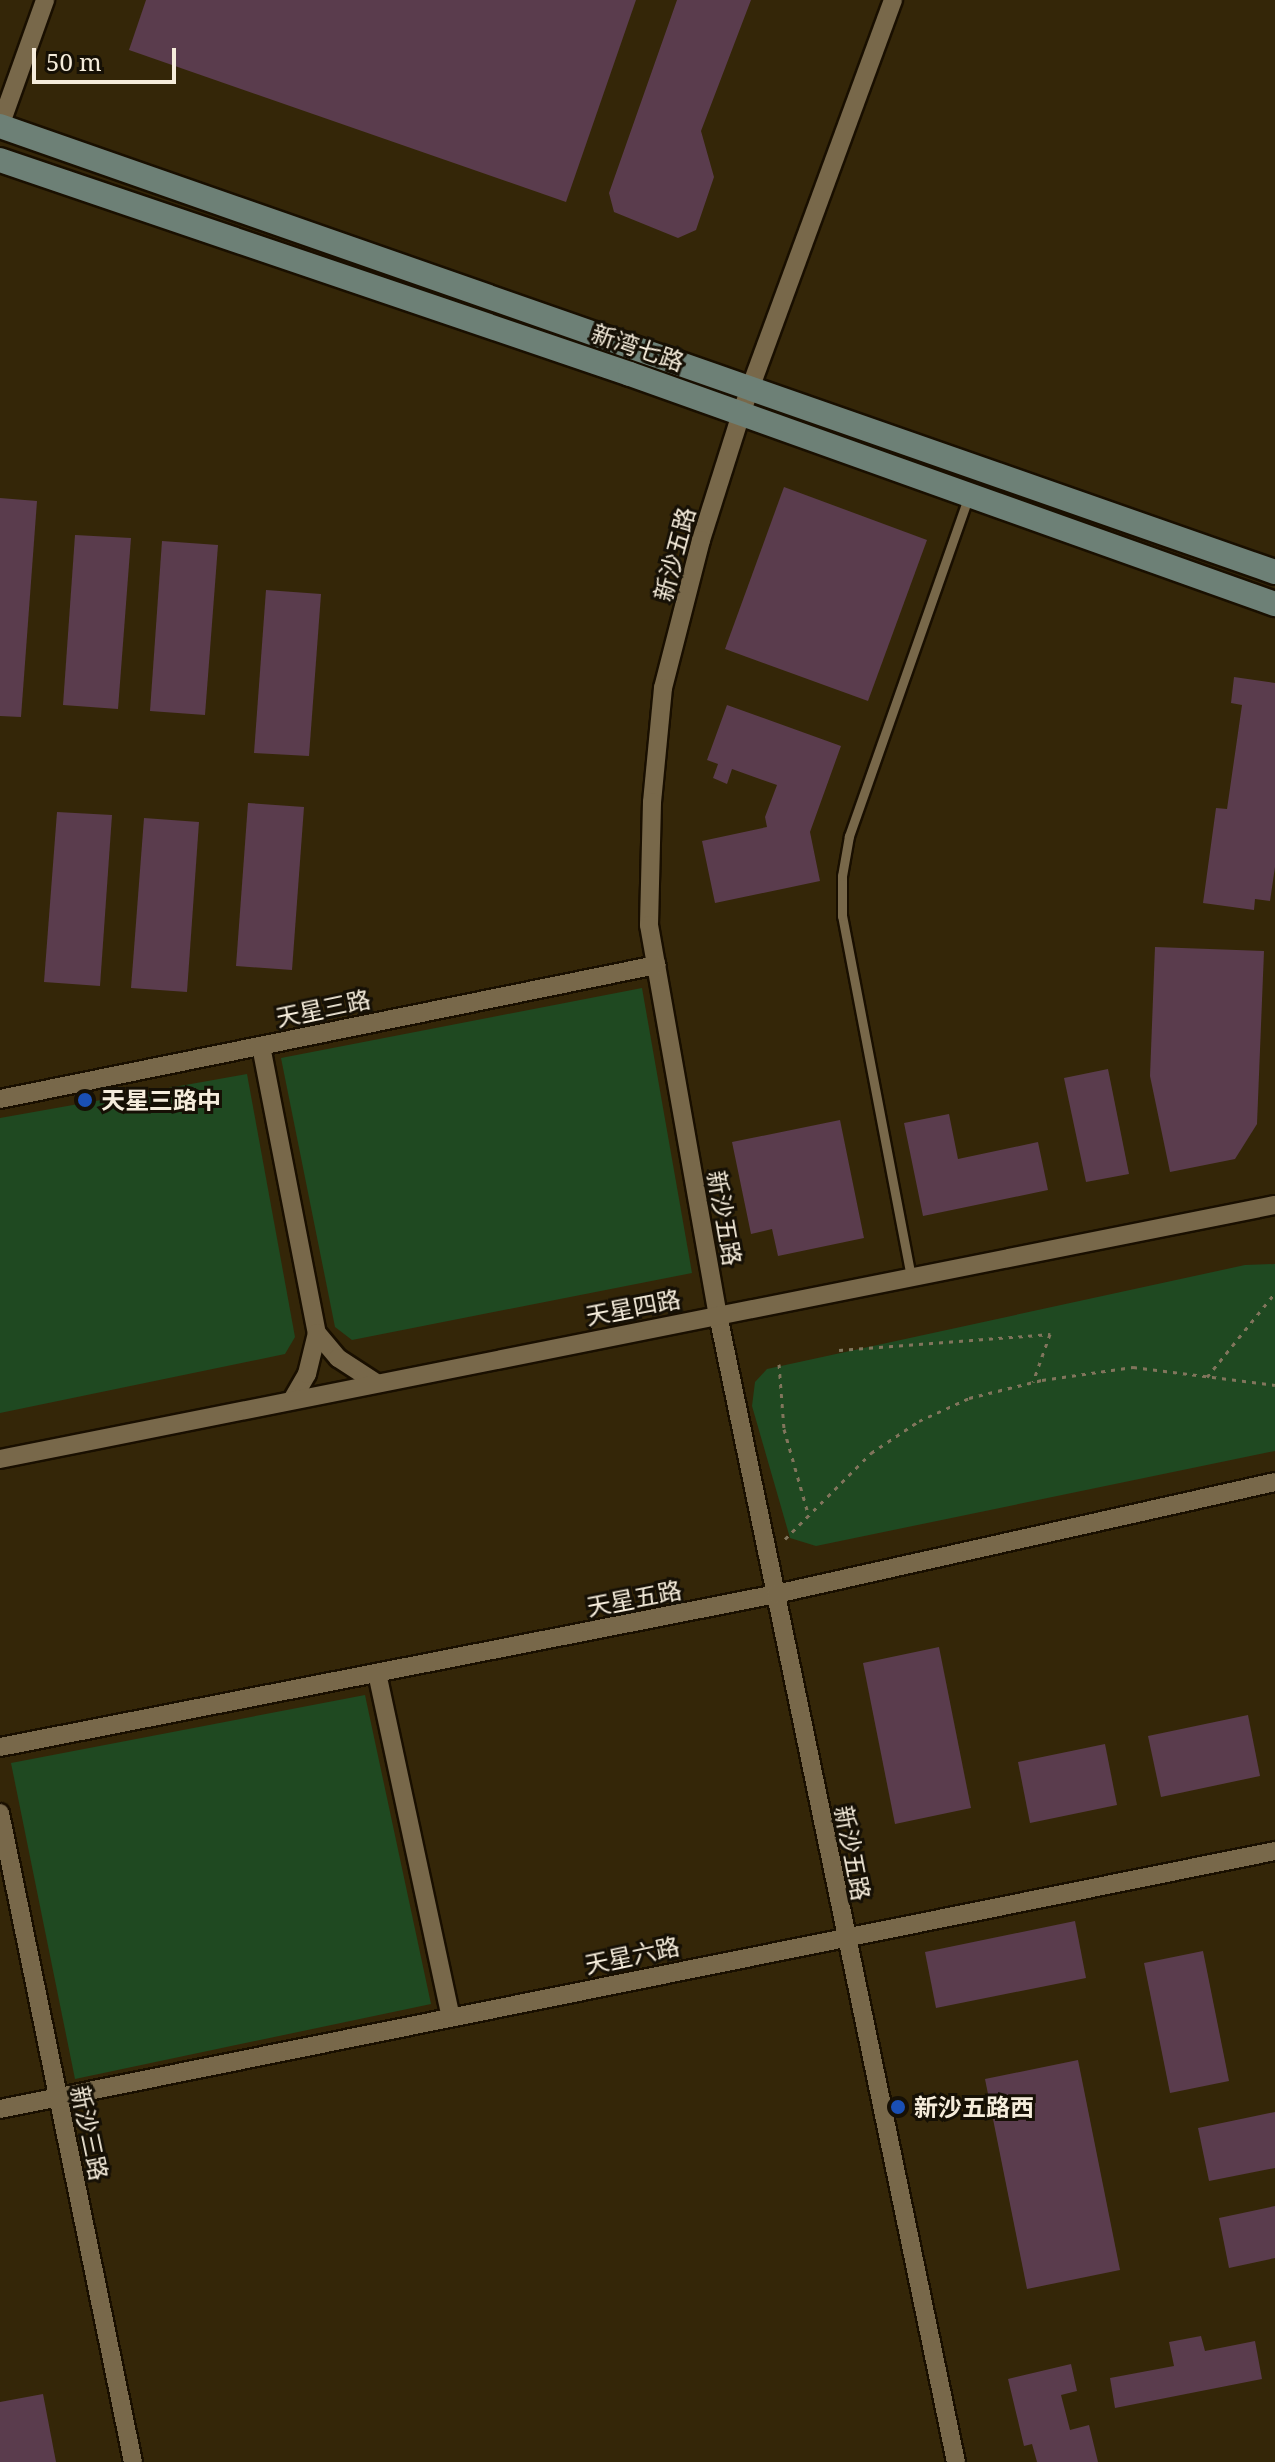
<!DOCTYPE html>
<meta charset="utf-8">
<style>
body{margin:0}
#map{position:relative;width:1275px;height:2462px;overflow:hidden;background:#342608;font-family:"Noto Serif","Noto Sans SC",serif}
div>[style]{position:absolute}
.green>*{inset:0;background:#1f4921}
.building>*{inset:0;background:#5a3c4d}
.path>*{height:3px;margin-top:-1.5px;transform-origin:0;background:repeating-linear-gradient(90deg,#81755c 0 4px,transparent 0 10px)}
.roads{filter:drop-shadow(2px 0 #190f00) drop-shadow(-2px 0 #190f00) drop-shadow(0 2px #190f00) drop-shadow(0 -2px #190f00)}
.lane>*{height:9px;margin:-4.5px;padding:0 4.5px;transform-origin:4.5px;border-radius:4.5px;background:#78684a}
.street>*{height:18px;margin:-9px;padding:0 9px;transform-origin:9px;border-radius:9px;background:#78684a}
.secondary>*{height:24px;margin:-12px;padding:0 12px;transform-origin:12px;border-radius:12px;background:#6d8076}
.dots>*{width:22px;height:22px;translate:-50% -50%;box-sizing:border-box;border:4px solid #161005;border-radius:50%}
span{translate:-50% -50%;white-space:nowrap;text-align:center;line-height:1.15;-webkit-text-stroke:6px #161005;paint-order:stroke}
.street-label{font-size:24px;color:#f5ecdb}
.poi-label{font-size:24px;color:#f5ecdb;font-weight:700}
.left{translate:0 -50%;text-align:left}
.scale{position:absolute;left:32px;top:48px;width:144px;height:36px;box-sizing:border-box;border:4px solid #f5ecdb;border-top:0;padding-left:10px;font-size:24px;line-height:28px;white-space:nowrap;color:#f5ecdb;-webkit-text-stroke:6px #161005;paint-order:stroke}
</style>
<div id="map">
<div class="green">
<div style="clip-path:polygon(642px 988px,692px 1273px,352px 1340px,335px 1327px,281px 1058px)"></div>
<div style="clip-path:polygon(247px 1074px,295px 1337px,285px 1354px,0 1413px,0 1118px)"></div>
<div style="clip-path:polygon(1275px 1264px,1275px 1451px,816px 1546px,790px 1538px,752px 1406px,755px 1382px,767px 1369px,1245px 1265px)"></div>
<div style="clip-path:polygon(365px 1695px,431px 2004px,75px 2079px,11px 1763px)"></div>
</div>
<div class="building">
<div style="clip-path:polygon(146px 0,636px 0,566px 202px,129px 50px)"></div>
<div style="clip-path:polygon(677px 0,751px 0,701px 131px,714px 177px,696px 230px,678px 238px,614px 212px,609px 193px)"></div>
<div style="clip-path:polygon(784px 487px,927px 540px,868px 701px,725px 649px)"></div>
<div style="clip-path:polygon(0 498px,37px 501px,21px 717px,0 716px)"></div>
<div style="clip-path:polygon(75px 535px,131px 538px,118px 709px,63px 705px)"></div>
<div style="clip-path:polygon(162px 541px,218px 545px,205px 715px,150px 711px)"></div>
<div style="clip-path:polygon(266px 590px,321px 594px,309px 756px,254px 753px)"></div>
<div style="clip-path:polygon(1234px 677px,1275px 683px,1275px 867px,1270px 901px,1255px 899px,1254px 910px,1203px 903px,1216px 808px,1227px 809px,1242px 705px,1231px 703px)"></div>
<div style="clip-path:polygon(727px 705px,841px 746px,810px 832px,820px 881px,715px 903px,702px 841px,767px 827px,765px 817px,777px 785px,732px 769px,727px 784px,713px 778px,718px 764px,707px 760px)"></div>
<div style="clip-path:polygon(248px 803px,304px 807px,292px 970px,236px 966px)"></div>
<div style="clip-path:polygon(57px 812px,112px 815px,100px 986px,44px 982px)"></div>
<div style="clip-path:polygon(144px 818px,199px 822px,187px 992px,131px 988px)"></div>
<div style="clip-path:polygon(1155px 947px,1264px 951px,1257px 1124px,1235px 1159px,1170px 1172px,1150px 1076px)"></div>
<div style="clip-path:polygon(1108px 1069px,1129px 1174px,1086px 1182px,1064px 1078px)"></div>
<div style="clip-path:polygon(949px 1114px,958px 1159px,1038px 1142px,1048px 1190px,923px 1216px,904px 1123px)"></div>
<div style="clip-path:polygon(840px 1120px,864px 1238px,778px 1256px,772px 1229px,751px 1234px,732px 1142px)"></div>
<div style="clip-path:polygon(939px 1647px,971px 1808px,895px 1824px,863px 1663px)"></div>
<div style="clip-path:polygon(1248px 1715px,1260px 1776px,1161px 1797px,1148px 1736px)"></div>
<div style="clip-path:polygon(1105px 1744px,1117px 1805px,1030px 1823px,1018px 1762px)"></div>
<div style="clip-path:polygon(1075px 1921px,1086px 1978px,936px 2008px,925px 1952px)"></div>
<div style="clip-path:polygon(1203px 1951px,1229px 2081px,1170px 2093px,1144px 1963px)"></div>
<div style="clip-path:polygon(1078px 2060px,1120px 2270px,1027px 2289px,985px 2079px)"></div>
<div style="clip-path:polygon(1275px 2112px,1275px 2168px,1209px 2181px,1198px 2128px)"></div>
<div style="clip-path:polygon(1275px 2206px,1275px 2258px,1229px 2268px,1219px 2218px)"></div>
<div style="clip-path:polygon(1201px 2336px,1205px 2351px,1255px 2341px,1262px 2379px,1115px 2408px,1110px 2378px,1174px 2366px,1169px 2342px)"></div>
<div style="clip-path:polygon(1071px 2364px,1077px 2391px,1061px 2395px,1070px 2430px,1089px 2425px,1098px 2462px,1037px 2462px,1032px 2444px,1024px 2446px,1008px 2379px)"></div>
<div style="clip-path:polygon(43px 2394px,56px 2462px,0 2462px,0 2402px)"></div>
</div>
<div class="path">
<div style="left:839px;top:1350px;width:212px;rotate:-4.3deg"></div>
<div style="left:1050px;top:1334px;width:51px;rotate:109.5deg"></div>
<div style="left:779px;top:1364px;width:65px;rotate:85.6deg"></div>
<div style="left:784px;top:1429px;width:91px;rotate:74.1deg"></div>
<div style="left:1207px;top:1377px;width:108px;rotate:-51deg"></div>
<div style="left:785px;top:1539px;width:122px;rotate:-45deg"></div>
<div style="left:871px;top:1453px;width:58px;rotate:-33.7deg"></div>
<div style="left:919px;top:1421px;width:55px;rotate:-24.7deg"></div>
<div style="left:969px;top:1398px;width:75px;rotate:-13.9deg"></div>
<div style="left:1042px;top:1380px;width:92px;rotate:-8.1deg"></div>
<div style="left:1133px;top:1367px;width:143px;rotate:7.2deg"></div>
</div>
<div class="roads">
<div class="lane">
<div style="left:911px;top:1277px;width:368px;rotate:-100.8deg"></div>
<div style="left:842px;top:916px;width:40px;rotate:-90deg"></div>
<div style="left:842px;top:876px;width:41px;rotate:-80.1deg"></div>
<div style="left:849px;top:836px;width:361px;rotate:-70.6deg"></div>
</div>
<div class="street">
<div style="left:893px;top:0;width:441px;rotate:110.2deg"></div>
<div style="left:741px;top:414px;width:132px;rotate:107.6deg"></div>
<div style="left:701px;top:540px;width:153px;rotate:104.4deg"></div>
<div style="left:663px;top:688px;width:115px;rotate:95.5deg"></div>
<div style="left:652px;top:802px;width:123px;rotate:91.4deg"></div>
<div style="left:649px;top:925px;width:396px;rotate:80deg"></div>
<div style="left:718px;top:1315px;width:1171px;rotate:78.28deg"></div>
<div style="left:0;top:126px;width:134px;rotate:-70.3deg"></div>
<div style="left:261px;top:1046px;width:292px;rotate:79deg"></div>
<div style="left:0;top:1099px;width:670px;rotate:-11.54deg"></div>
<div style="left:292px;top:1400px;width:30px;rotate:-60deg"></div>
<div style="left:307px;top:1374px;width:42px;rotate:-76.3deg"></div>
<div style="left:317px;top:1333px;width:33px;rotate:50deg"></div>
<div style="left:338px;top:1358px;width:44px;rotate:33deg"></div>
<div style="left:0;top:1459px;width:1300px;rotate:-11.27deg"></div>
<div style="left:377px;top:1673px;width:352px;rotate:77.9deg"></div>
<div style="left:0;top:1747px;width:791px;rotate:-11.15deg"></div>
<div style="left:776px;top:1594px;width:511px;rotate:-12.65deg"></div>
<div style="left:0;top:1813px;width:662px;rotate:78.42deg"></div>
<div style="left:0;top:2109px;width:1301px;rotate:-11.44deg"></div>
</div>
<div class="secondary">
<div style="left:0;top:126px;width:1351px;rotate:19.28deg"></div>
<div style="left:0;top:160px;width:665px;rotate:18.76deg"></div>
<div style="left:630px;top:374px;width:685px;rotate:19.63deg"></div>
</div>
</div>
<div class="dots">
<div style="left:85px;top:1100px;background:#1a4fb4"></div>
<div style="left:898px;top:2107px;background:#1a4fb4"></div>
</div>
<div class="street-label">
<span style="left:638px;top:347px;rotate:19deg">新湾七路</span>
<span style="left:674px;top:554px;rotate:-75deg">新沙五路</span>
<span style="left:323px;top:1008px;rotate:-12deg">天星三路</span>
<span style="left:725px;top:1218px;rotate:80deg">新沙五路</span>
<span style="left:633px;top:1307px;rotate:-11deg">天星四路</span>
<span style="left:634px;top:1598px;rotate:-11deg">天星五路</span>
<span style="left:853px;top:1853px;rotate:79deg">新沙五路</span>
<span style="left:632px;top:1955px;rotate:-12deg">天星六路</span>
<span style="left:90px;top:2133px;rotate:78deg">新沙三路</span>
</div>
<div class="poi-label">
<span class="left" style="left:101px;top:1100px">天星三路中</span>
<span class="left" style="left:914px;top:2107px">新沙五路西</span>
</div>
<div class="scale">50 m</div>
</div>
